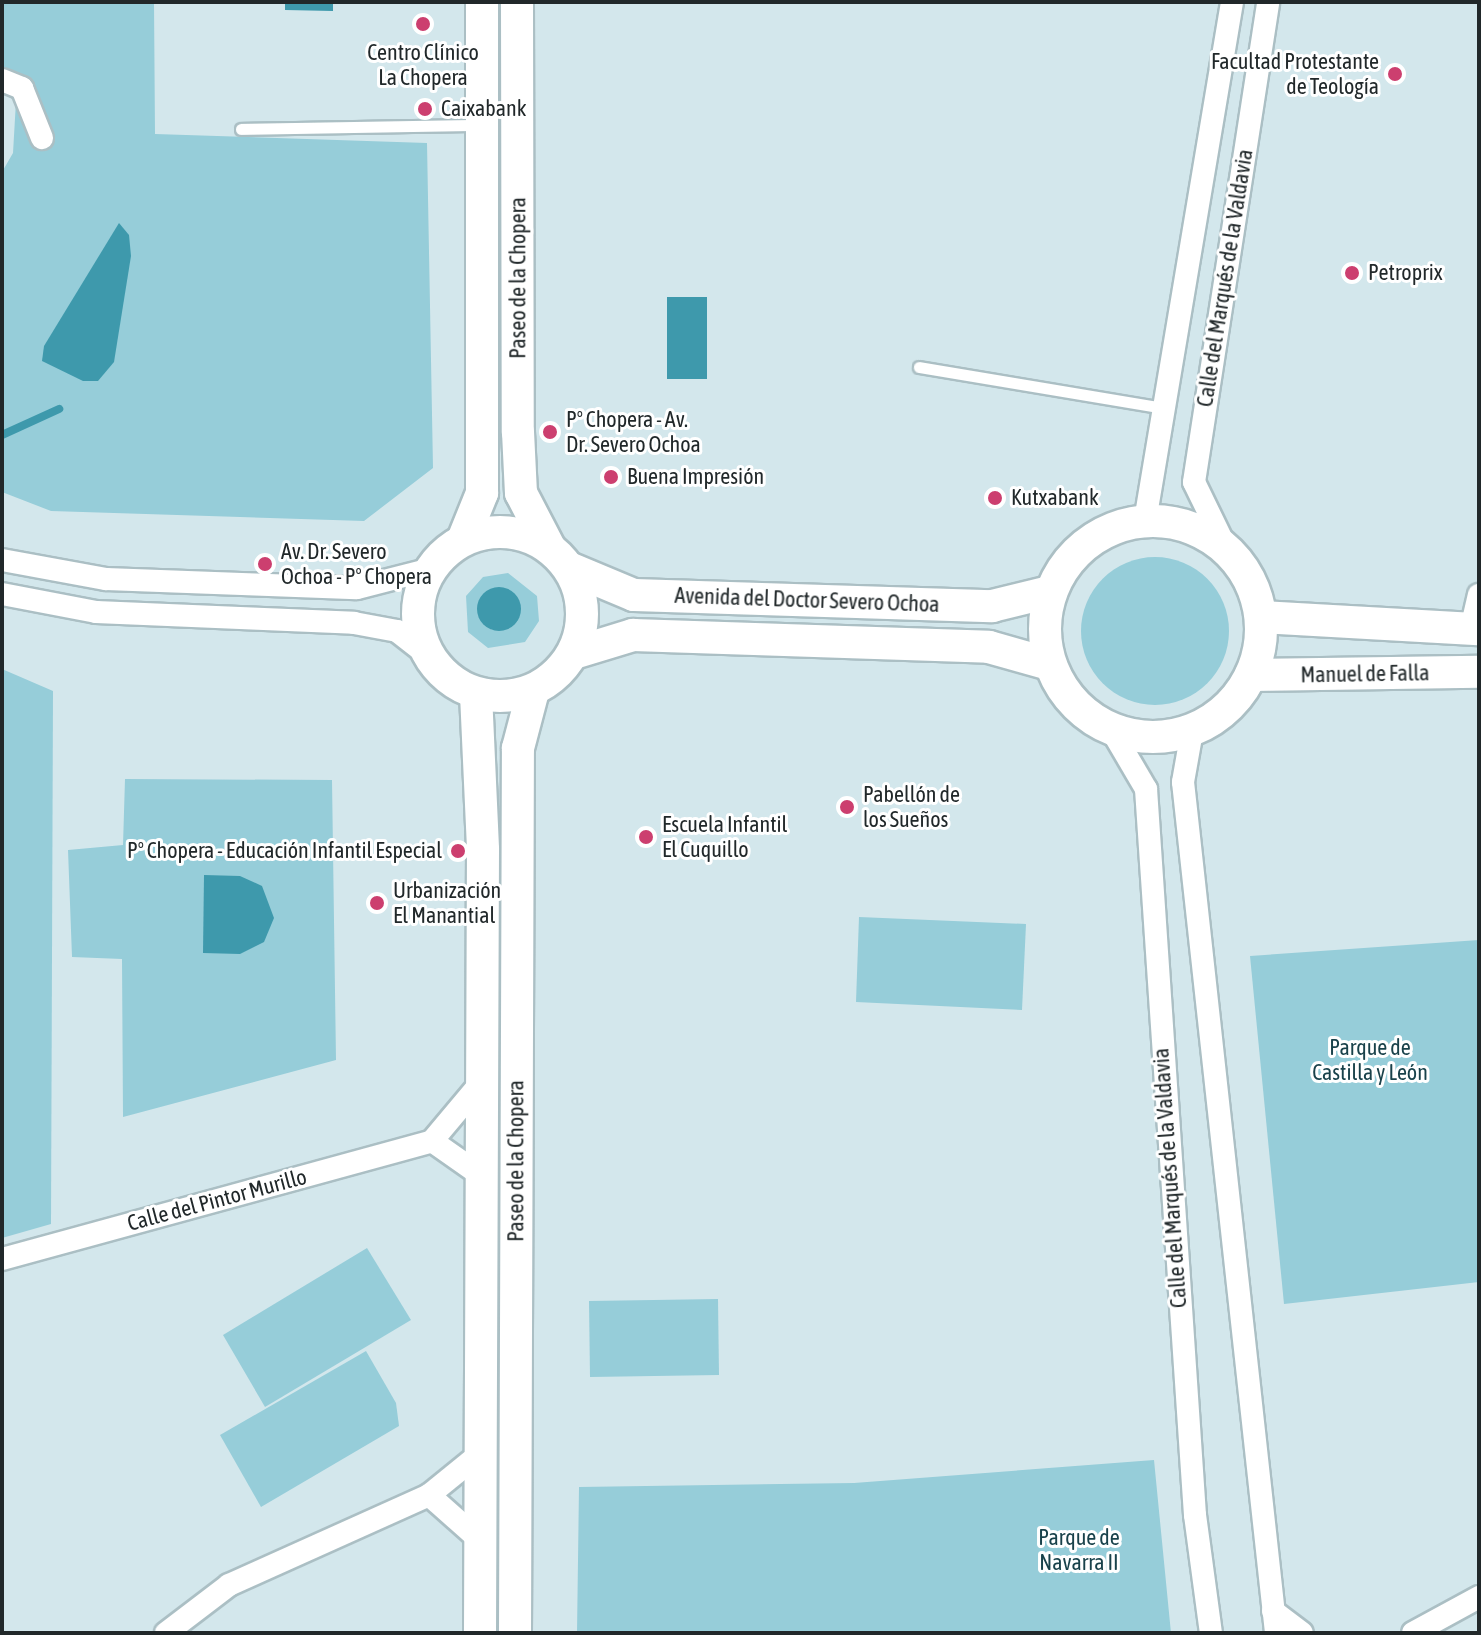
<!DOCTYPE html>
<meta charset="utf-8">
<style>
body{margin:0}
#map{position:relative;width:1481px;height:1635px;overflow:hidden;background:#d3e7ec;font-family:"Asap Condensed",sans-serif}
div>[style]{position:absolute}
.green>*{inset:0;background:#96cdd9}
.round{border-radius:50%}
.water>*{inset:0;background:#3e99ac}
.stream>*{height:8px;margin:-4px;padding:0 4px;transform-origin:4px;border-radius:4px;background:#3e99ac}
.roads{filter:drop-shadow(2px 0 #abbfc4) drop-shadow(-2px 0 #abbfc4) drop-shadow(0 2px #abbfc4) drop-shadow(0 -2px #abbfc4)}
.lane>*{height:11px;margin:-5.5px;padding:0 5.5px;transform-origin:5.5px;border-radius:5.5px;background:#fff}
.street>*{height:22px;margin:-11px;padding:0 11px;transform-origin:11px;border-radius:11px;background:#fff}
.secondary>*{height:32px;margin:-16px;padding:0 16px;transform-origin:16px;border-radius:16px;background:#fff}
.secondary>.ring{margin:-16px;padding:0;box-sizing:content-box;background:none;border:32px solid #fff;border-radius:50%}
.dots>*{width:22px;height:22px;translate:-50% -50%;box-sizing:border-box;border:4px solid #fff;border-radius:50%}
span{translate:-50% -50%;white-space:nowrap;text-align:center;line-height:1.15;-webkit-text-stroke:6px #fff;paint-order:stroke}
.poi-label{font-size:22px;color:#21282a}
.right{translate:-100% -50%;text-align:right}
.left{translate:0 -50%;text-align:left}
.street-label{font-size:22px;color:#21282a}
.park-label{font-size:22px;color:#19424b}
.frame{position:absolute;inset:0;border:4px solid #21282a;pointer-events:none}
</style>
<div id="map">
<div class="green">
<div style="clip-path:polygon(2px 2px,154px 2px,155px 134px,427px 143px,433px 468px,364px 521px,51px 511px,2px 492px,2px 172px,13px 153px,16px 101px,2px 93px)"></div>
<div class="round" style="left:1081px;top:557px;width:148px;height:148px"></div>
<div style="clip-path:polygon(evenodd,508px 573px,537px 596px,539px 621px,525px 642px,488px 648px,468px 632px,466px 596px,483px 577px,508px 573px,478px 614px,518px 621px,492px 630px,478px 614px)"></div>
<div style="clip-path:polygon(2px 669px,53px 691px,51px 1224px,2px 1238px)"></div>
<div style="clip-path:polygon(125px 779px,332px 780px,336px 1060px,123px 1117px,122px 959px,72px 957px,68px 850px,123px 845px)"></div>
<div style="clip-path:polygon(859px 917px,1026px 924px,1022px 1010px,856px 1002px)"></div>
<div style="clip-path:polygon(1479px 940px,1479px 1282px,1284px 1304px,1250px 956px)"></div>
<div style="clip-path:polygon(367px 1248px,411px 1320px,265px 1407px,223px 1335px)"></div>
<div style="clip-path:polygon(718px 1299px,719px 1375px,590px 1377px,589px 1301px)"></div>
<div style="clip-path:polygon(366px 1351px,396px 1403px,399px 1426px,261px 1507px,220px 1435px)"></div>
<div style="clip-path:polygon(1154px 1460px,1171px 1633px,577px 1633px,579px 1487px,854px 1483px)"></div>
</div>
<div class="water">
<div style="clip-path:polygon(285px 2px,333px 2px,333px 11px,285px 10px)"></div>
<div style="clip-path:polygon(119px 223px,129px 235px,131px 256px,114px 362px,98px 381px,83px 381px,42px 361px,44px 346px)"></div>
<div style="clip-path:polygon(667px 297px,707px 297px,707px 379px,667px 379px)"></div>
<div class="round" style="left:477px;top:587px;width:44px;height:44px"></div>
<div style="clip-path:polygon(204px 875px,240px 876px,262px 886px,274px 918px,264px 942px,240px 954px,203px 953px)"></div>
</div>
<div class="stream">
<div style="left:2px;top:435px;width:63px;rotate:-24.5deg"></div>
</div>
<div class="roads">
<div class="lane">
<div style="left:241px;top:129px;width:240px;rotate:-1deg"></div>
<div style="left:919px;top:367px;width:248px;rotate:9.5deg"></div>
</div>
<div class="street">
<div style="left:2px;top:80px;width:22px;rotate:22deg"></div>
<div style="left:22px;top:88px;width:54px;rotate:68.2deg"></div>
<div style="left:1145px;top:521px;width:526px;rotate:-80.48deg"></div>
<div style="left:1226px;top:548px;width:73px;rotate:-115.9deg"></div>
<div style="left:1194px;top:482px;width:486px;rotate:-81.2deg"></div>
<div style="left:2px;top:560px;width:106px;rotate:10.4deg"></div>
<div style="left:106px;top:579px;width:251px;rotate:2.1deg"></div>
<div style="left:357px;top:588px;width:76px;rotate:-14.4deg"></div>
<div style="left:2px;top:594px;width:96px;rotate:10.8deg"></div>
<div style="left:96px;top:612px;width:258px;rotate:2.4deg"></div>
<div style="left:354px;top:623px;width:44px;rotate:10.5deg"></div>
<div style="left:397px;top:631px;width:39px;rotate:38deg"></div>
<div style="left:1471px;top:629px;width:35px;rotate:-77deg"></div>
<div style="left:1112px;top:731px;width:67px;rotate:59.6deg"></div>
<div style="left:1146px;top:789px;width:728px;rotate:86.14deg"></div>
<div style="left:1195px;top:1515px;width:119px;rotate:82.3deg"></div>
<div style="left:1192px;top:731px;width:52px;rotate:100deg"></div>
<div style="left:1183px;top:782px;width:856px;rotate:83.76deg"></div>
<div style="left:479px;top:1174px;width:57px;rotate:-144.9deg"></div>
<div style="left:432px;top:1141px;width:73px;rotate:-50deg"></div>
<div style="left:2px;top:1259px;width:446px;rotate:-15.3deg"></div>
<div style="left:429px;top:1495px;width:72px;rotate:41.6deg"></div>
<div style="left:1273px;top:1611px;width:36px;rotate:37deg"></div>
<div style="left:166px;top:1633px;width:79px;rotate:-37.3deg"></div>
<div style="left:229px;top:1585px;width:219px;rotate:-24.2deg"></div>
<div style="left:429px;top:1495px;width:68px;rotate:-39.1deg"></div>
<div style="left:1413px;top:1633px;width:75px;rotate:-28.6deg"></div>
</div>
<div class="secondary">
<div style="left:517px;top:2px;width:430px;rotate:89.9deg"></div>
<div style="left:518px;top:432px;width:61px;rotate:87.2deg"></div>
<div style="left:521px;top:493px;width:61px;rotate:62.6deg"></div>
<div class="ring" style="left:1045px;top:521px;width:184px;height:184px"></div>
<div class="ring" style="left:418px;top:532px;width:132px;height:132px"></div>
<div style="left:463px;top:540px;width:51px;rotate:-68deg"></div>
<div style="left:482px;top:493px;width:491px;rotate:-90deg"></div>
<div style="left:569px;top:568px;width:70px;rotate:22.6deg"></div>
<div style="left:634px;top:595px;width:358px;rotate:1.8deg"></div>
<div style="left:992px;top:606px;width:59px;rotate:-13.8deg"></div>
<div style="left:1261px;top:617px;width:218px;rotate:3.2deg"></div>
<div style="left:574px;top:653px;width:62px;rotate:-17deg"></div>
<div style="left:633px;top:635px;width:356px;rotate:1.9deg"></div>
<div style="left:989px;top:647px;width:62px;rotate:15.8deg"></div>
<div style="left:1251px;top:675px;width:228px;rotate:-0.8deg"></div>
<div style="left:476px;top:694px;width:156px;rotate:87.4deg"></div>
<div style="left:483px;top:850px;width:783px;rotate:90.22deg"></div>
<div style="left:515px;top:1633px;width:885px;rotate:-89.81deg"></div>
<div style="left:518px;top:748px;width:59px;rotate:-75.3deg"></div>
</div>
</div>
<div class="dots">
<div style="left:423px;top:24px;background:#cc3f6f"></div>
<div style="left:1395px;top:74px;background:#cc3f6f"></div>
<div style="left:425px;top:109px;background:#cc3f6f"></div>
<div style="left:1352px;top:273px;background:#cc3f6f"></div>
<div style="left:550px;top:432px;background:#cc3f6f"></div>
<div style="left:611px;top:477px;background:#cc3f6f"></div>
<div style="left:995px;top:498px;background:#cc3f6f"></div>
<div style="left:265px;top:564px;background:#cc3f6f"></div>
<div style="left:847px;top:807px;background:#cc3f6f"></div>
<div style="left:646px;top:837px;background:#cc3f6f"></div>
<div style="left:458px;top:851px;background:#cc3f6f"></div>
<div style="left:377px;top:903px;background:#cc3f6f"></div>
</div>
<div class="poi-label">
<span style="left:423px;top:65px">Centro Clínico<br>La Chopera</span>
<span class="right" style="left:1379px;top:74px">Facultad Protestante<br>de Teología</span>
<span class="left" style="left:441px;top:109px">Caixabank</span>
<span class="left" style="left:1368px;top:273px">Petroprix</span>
<span class="left" style="left:566px;top:432px">Pº Chopera - Av.<br>Dr. Severo Ochoa</span>
<span class="left" style="left:627px;top:477px">Buena Impresión</span>
<span class="left" style="left:1011px;top:498px">Kutxabank</span>
<span class="left" style="left:281px;top:564px">Av. Dr. Severo<br>Ochoa - Pº Chopera</span>
<span class="left" style="left:863px;top:807px">Pabellón de<br>los Sueños</span>
<span class="left" style="left:662px;top:837px">Escuela Infantil<br>El Cuquillo</span>
<span class="right" style="left:442px;top:851px">Pº Chopera - Educación Infantil Especial</span>
<span class="left" style="left:393px;top:903px">Urbanización<br>El Manantial</span>
</div>
<div class="street-label">
<span style="left:518px;top:278px;rotate:-90deg">Paseo de la Chopera</span>
<span style="left:1225px;top:278px;rotate:-81deg">Calle del Marqués de la Valdavia</span>
<span style="left:807px;top:600px;rotate:2deg">Avenida del Doctor Severo Ochoa</span>
<span style="left:1365px;top:674px;rotate:-1deg">Manuel de Falla</span>
<span style="left:516px;top:1161px;rotate:-90deg">Paseo de la Chopera</span>
<span style="left:1170px;top:1178px;rotate:-94deg">Calle del Marqués de la Valdavia</span>
<span style="left:217px;top:1200px;rotate:-15deg">Calle del Pintor Murillo</span>
</div>
<div class="park-label">
<span style="left:1370px;top:1060px">Parque de<br>Castilla y León</span>
<span style="left:1079px;top:1550px">Parque de<br>Navarra II</span>
</div>
<div class="frame"></div>
</div>
